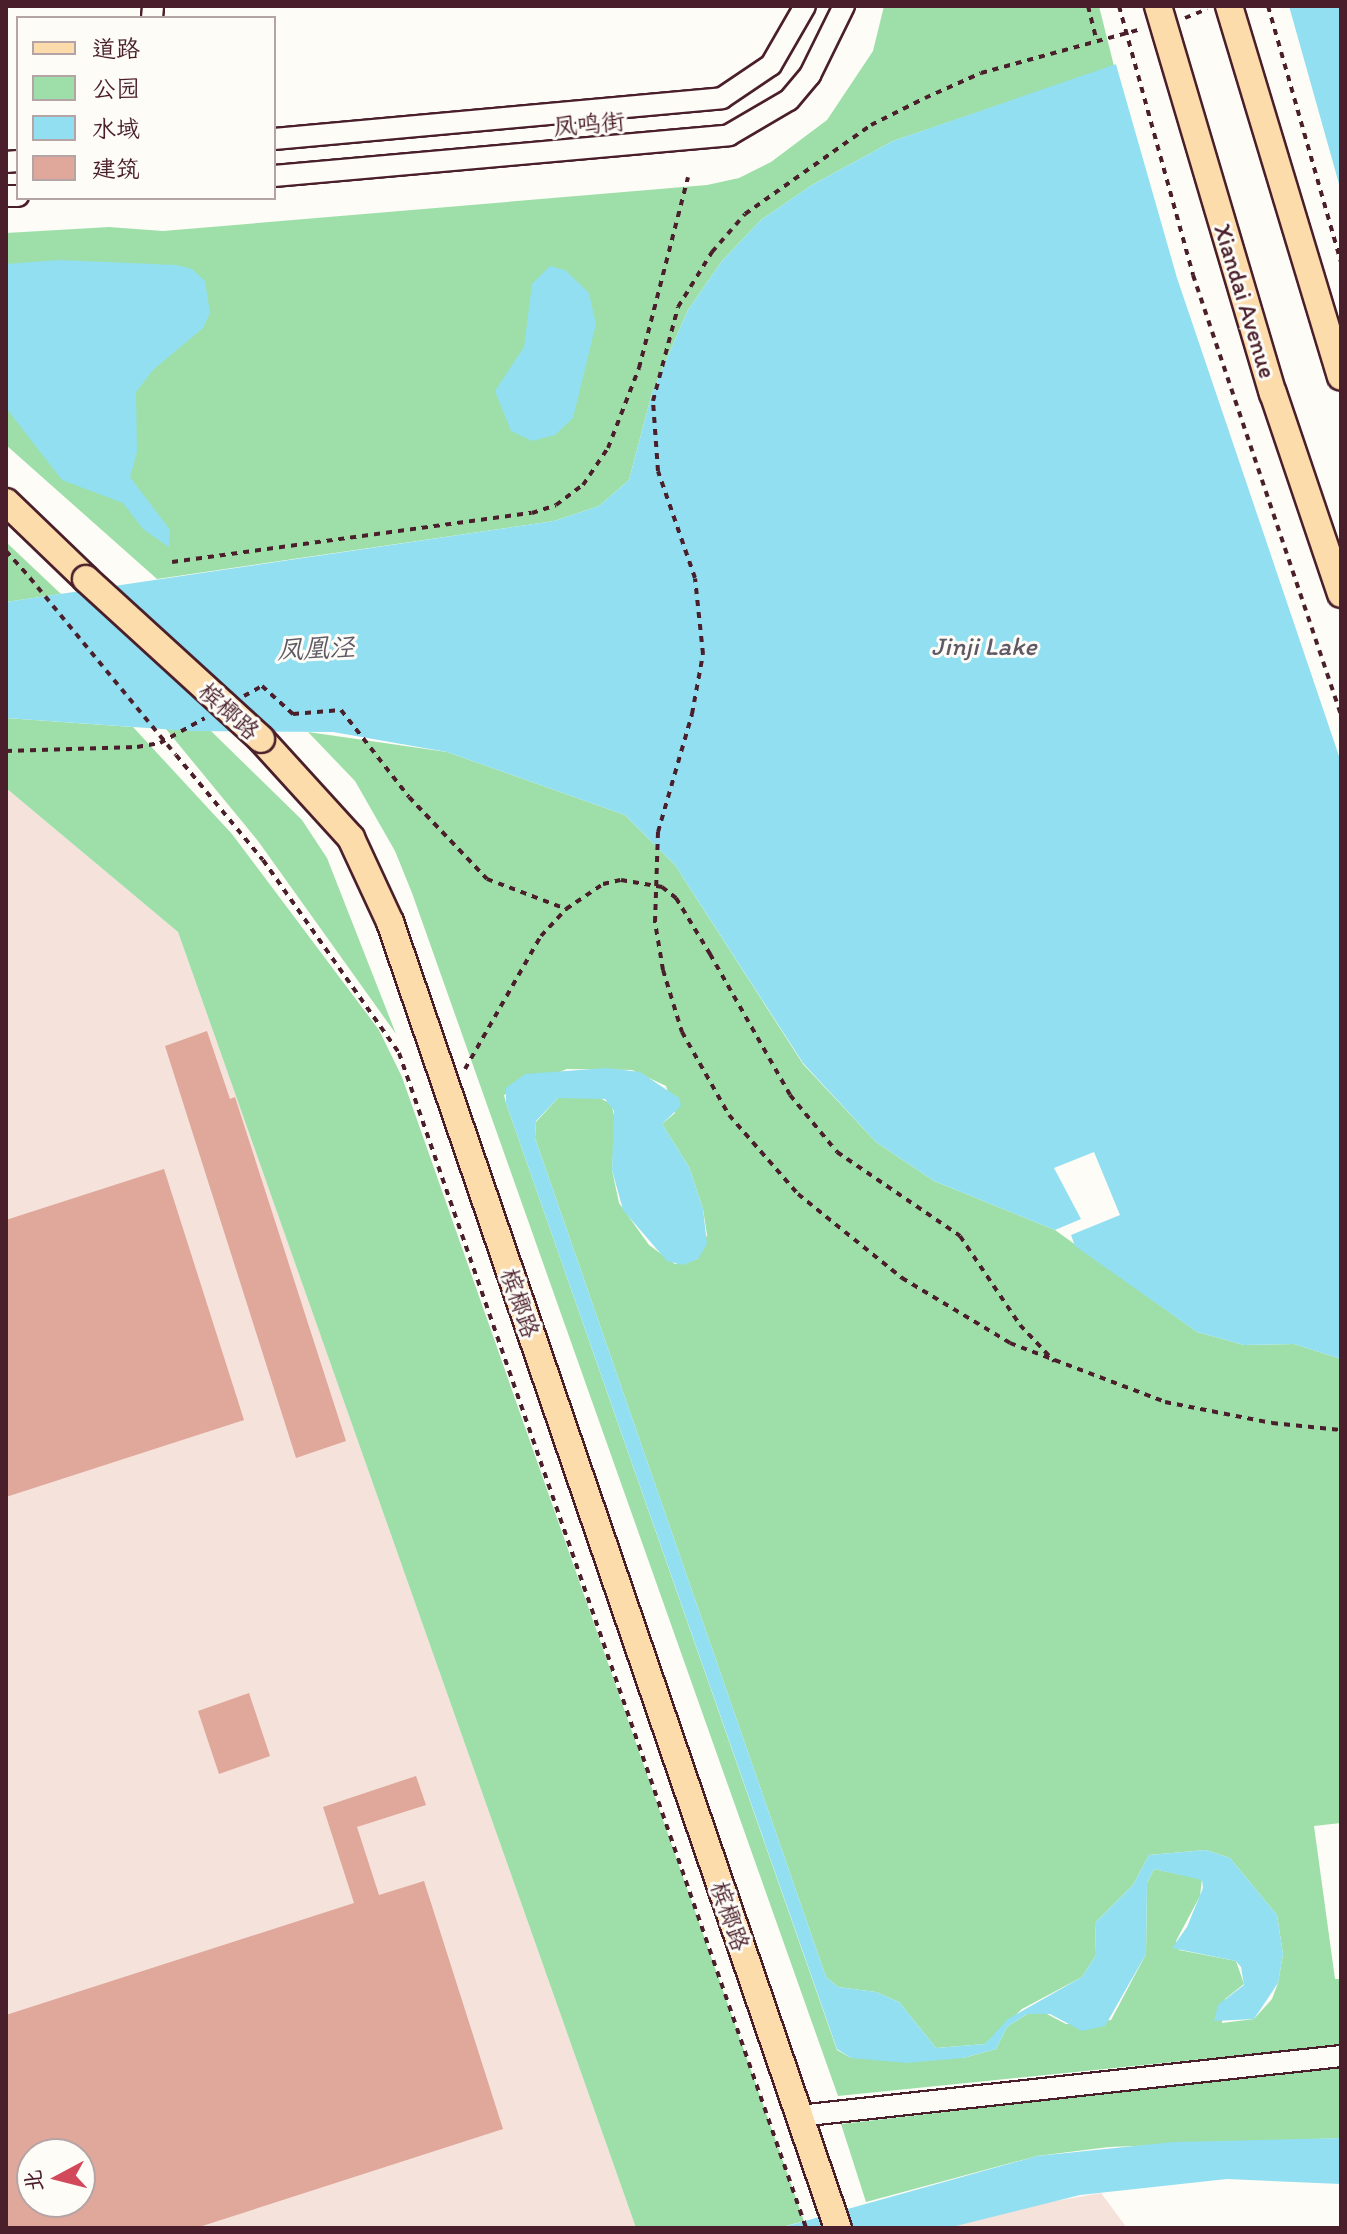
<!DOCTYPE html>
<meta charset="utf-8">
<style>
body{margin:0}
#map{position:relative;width:1347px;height:2234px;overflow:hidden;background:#fdfcf7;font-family:Itim,"LXGW WenKai TC",sans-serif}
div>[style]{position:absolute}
.built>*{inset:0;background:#f4e2db}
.green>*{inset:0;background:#9edfa9}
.water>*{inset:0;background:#91dff0}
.pier>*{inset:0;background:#fdfcf7}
.building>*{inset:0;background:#e0a79b}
.path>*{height:4px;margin-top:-2px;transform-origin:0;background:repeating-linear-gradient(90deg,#4a1f2b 0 6px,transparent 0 12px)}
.roads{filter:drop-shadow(2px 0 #4a1f2b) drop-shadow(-2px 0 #4a1f2b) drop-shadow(0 2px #4a1f2b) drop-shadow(0 -2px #4a1f2b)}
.minor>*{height:20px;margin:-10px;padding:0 10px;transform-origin:10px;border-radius:10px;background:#fdfcf7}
.major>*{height:26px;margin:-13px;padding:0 13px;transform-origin:13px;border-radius:13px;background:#fddcac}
.path-bridge>*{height:4px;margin-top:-2px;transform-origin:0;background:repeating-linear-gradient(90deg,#4a1f2b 0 6px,transparent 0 12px)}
.bridges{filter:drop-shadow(2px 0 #4a1f2b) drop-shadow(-2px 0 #4a1f2b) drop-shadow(0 2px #4a1f2b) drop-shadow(0 -2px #4a1f2b)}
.major-bridge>*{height:26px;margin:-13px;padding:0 13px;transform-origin:13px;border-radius:13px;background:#fddcac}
span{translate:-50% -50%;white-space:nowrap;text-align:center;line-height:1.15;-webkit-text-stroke:6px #fdfcf7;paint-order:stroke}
.street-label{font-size:24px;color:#4a1f2b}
.water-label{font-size:26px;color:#5f5966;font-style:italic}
.frame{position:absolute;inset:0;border:8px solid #4a1f2b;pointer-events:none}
.legend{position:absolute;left:16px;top:16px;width:260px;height:184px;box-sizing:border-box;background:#fdfcf7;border:2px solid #b5a4a5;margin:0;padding:10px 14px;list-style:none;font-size:24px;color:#4a1f2b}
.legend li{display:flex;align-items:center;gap:16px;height:40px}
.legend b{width:40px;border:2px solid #b5a4a5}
.north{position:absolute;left:16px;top:2138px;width:80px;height:80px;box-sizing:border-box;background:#fdfcf7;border:2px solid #b5a4a5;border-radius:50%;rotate:263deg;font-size:22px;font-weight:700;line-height:32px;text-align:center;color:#4a1f2b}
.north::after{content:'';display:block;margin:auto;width:28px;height:36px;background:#d1495b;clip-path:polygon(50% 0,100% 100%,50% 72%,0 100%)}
</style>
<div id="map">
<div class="built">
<div style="clip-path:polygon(evenodd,6px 788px,178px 932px,636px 2228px,6px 2228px,6px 788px,32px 2154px,80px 2154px,80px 2202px,32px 2202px,32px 2154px)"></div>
<div style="clip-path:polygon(1101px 2193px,1127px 2228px,948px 2228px,1027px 2206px)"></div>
</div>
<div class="green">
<div style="clip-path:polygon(884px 6px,1099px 6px,1114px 66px,893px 141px,812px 185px,761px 220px,722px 261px,688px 310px,652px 393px,629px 480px,599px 506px,554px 521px,157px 579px,6px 445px,6px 233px,109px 227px,163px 231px,707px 185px,739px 178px,771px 162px,827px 120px,873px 51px)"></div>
<div style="clip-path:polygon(6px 542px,61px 594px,6px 602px)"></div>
<div style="clip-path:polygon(6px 718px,133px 727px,232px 834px,379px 1030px,402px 1077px,804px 2221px,779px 2228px,636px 2228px,178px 932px,6px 788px)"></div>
<div style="clip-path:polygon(166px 729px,211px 731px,302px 820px,327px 858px,396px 1034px,258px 841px)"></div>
<div style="clip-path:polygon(evenodd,308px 732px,447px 752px,625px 815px,675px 865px,803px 1064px,876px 1142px,934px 1181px,1055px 1230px,1197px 1332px,1244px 1345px,1294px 1344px,1341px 1359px,1341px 1823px,1314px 1826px,1335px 1979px,1341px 1979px,1341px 2045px,838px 2096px,412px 893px,395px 851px,355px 781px,308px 732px,567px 1069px,632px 1070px,666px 1086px,675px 1113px,662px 1124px,689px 1167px,703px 1209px,707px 1235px,698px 1259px,675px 1264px,649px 1245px,619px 1203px,612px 1170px,615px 1119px,611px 1104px,598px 1097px,558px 1098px,536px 1122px,535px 1138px,826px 1977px,838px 1987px,876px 1992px,899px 2002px,936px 2048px,985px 2044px,1022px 2009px,1082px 1977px,1096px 1955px,1095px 1923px,1133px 1885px,1149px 1855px,1206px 1850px,1230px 1858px,1277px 1915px,1283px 1954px,1278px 1983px,1272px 1999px,1254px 2019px,1222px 2023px,1225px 1999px,1244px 1984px,1236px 1961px,1179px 1950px,1176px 1941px,1200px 1896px,1202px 1879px,1154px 1869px,1147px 1883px,1146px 1954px,1111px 2020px,1066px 2024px,1043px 2012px,1027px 2014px,1007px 2027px,996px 2049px,963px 2058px,851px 2058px,837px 2050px,506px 1103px,504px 1095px,567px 1069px)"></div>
<div style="clip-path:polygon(1341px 2066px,1341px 2138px,1109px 2147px,1037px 2156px,866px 2202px,841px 2124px)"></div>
</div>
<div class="water">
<div style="clip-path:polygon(1249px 6px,1341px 6px,1341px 1359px,1294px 1344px,1244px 1345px,1197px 1332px,1075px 1246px,1071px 1235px,1120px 1215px,1094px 1152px,1054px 1168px,1081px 1219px,1055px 1230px,934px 1181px,876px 1142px,803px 1063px,675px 865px,625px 815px,447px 752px,333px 732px,190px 731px,6px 718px,6px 602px,554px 521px,599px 506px,629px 480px,652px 393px,688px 310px,722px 261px,761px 220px,812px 185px,893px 141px,1189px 39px)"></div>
<div style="clip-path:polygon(59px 260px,176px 265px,192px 269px,205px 281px,210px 313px,203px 328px,153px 370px,136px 392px,137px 452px,130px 477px,170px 530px,169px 547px,143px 529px,123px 503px,62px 480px,6px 408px,6px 264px)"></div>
<div style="clip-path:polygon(550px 266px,565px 270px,589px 293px,596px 324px,573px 418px,555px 435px,532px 441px,511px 431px,495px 391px,524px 347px,532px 284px)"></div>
<div style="clip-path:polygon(607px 1068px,640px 1072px,679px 1098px,681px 1106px,662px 1124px,689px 1167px,703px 1209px,707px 1244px,698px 1259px,683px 1265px,667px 1261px,623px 1210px,612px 1170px,614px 1111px,605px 1099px,558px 1098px,536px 1121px,535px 1138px,826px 1977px,838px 1987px,876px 1992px,899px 2002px,936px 2048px,985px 2044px,1008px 2019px,1082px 1977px,1096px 1955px,1095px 1923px,1133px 1885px,1149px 1855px,1206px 1850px,1230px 1858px,1277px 1915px,1283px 1954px,1278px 1983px,1254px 2019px,1214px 2021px,1218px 2005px,1244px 1985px,1241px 1967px,1236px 1961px,1172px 1948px,1187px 1927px,1203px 1888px,1202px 1880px,1154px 1869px,1147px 1883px,1146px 1954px,1105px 2026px,1082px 2031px,1050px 2014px,1027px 2014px,1007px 2027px,996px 2049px,963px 2058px,907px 2063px,851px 2058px,837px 2049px,506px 1103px,506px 1088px,525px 1074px)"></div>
<div style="clip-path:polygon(1341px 2138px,1341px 2184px,1227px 2179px,1080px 2195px,948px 2228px,780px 2228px,1037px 2156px,1174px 2142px)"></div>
</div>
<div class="pier">
<div style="clip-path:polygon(1241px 6px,1289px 6px,1341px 191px,1341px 762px,1177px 278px,1115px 61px,1188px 35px)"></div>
</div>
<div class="building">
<div style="clip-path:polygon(207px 1031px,230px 1099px,235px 1097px,346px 1441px,296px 1458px,165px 1046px)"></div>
<div style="clip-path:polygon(164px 1169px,244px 1420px,6px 1497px,6px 1220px)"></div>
<div style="clip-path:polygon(249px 1693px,270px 1756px,219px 1774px,198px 1711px)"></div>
<div style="clip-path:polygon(evenodd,416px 1776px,426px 1805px,357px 1827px,379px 1895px,424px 1881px,503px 2129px,196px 2228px,6px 2228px,6px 2015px,354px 1903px,323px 1807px,416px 1776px,32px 2154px,80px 2154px,80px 2202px,32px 2202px,32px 2154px)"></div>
</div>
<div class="path">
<div style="left:1088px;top:6px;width:34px;rotate:76deg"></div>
<div style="left:1268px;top:6px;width:266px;rotate:74.1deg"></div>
<div style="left:1185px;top:18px;width:24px;rotate:-22deg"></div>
<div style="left:745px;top:214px;width:154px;rotate:-35.2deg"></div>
<div style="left:871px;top:125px;width:60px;rotate:-26.6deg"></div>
<div style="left:925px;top:98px;width:61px;rotate:-24.1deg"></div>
<div style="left:981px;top:73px;width:167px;rotate:-15.3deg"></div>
<div style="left:6px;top:551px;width:36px;rotate:48deg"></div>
<div style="left:172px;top:562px;width:363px;rotate:-7.8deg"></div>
<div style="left:532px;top:513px;width:25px;rotate:-18deg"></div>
<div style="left:556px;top:505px;width:34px;rotate:-37deg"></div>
<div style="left:583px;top:485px;width:45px;rotate:-56deg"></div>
<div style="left:608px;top:448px;width:86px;rotate:-68.8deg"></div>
<div style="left:639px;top:368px;width:197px;rotate:-75.6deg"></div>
<div style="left:244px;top:696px;width:21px;rotate:-29deg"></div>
<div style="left:262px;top:686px;width:42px;rotate:42.1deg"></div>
<div style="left:293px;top:714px;width:48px;rotate:-4.8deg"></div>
<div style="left:341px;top:710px;width:110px;rotate:52deg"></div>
<div style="left:409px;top:797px;width:113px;rotate:46.4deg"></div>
<div style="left:487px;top:879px;width:85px;rotate:20.8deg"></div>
<div style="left:6px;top:751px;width:131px;rotate:-1.7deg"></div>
<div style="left:137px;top:747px;width:23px;rotate:-10deg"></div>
<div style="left:160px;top:743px;width:51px;rotate:-29.1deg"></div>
<div style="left:176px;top:755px;width:136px;rotate:50.4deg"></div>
<div style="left:263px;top:860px;width:236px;rotate:54.8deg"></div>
<div style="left:399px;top:1053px;width:1243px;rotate:70.89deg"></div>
<div style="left:663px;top:970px;width:65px;rotate:73deg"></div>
<div style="left:682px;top:1032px;width:95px;rotate:60.5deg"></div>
<div style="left:729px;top:1115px;width:105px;rotate:48.9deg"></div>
<div style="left:798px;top:1194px;width:134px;rotate:38.9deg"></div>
<div style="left:902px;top:1278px;width:126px;rotate:31deg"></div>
<div style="left:1010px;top:1343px;width:166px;rotate:20.8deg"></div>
<div style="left:1165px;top:1402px;width:109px;rotate:11.1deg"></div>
<div style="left:1272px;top:1423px;width:69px;rotate:5.8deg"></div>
<div style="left:465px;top:1069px;width:153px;rotate:-60.3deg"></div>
<div style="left:541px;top:936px;width:37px;rotate:-47deg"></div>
<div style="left:566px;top:909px;width:45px;rotate:-34deg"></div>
<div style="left:603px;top:884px;width:18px;rotate:-13deg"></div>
<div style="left:621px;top:880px;width:42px;rotate:9.7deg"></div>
<div style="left:662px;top:887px;width:18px;rotate:38deg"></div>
<div style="left:676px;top:898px;width:66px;rotate:58.7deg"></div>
<div style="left:710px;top:954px;width:162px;rotate:60.4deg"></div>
<div style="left:790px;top:1095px;width:74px;rotate:50.5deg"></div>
<div style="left:837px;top:1152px;width:149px;rotate:34.3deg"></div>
<div style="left:960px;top:1236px;width:107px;rotate:56deg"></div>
<div style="left:1020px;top:1325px;width:50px;rotate:46.6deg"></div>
</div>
<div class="roads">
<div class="minor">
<div style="left:152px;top:18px;width:12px;rotate:-85deg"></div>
<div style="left:274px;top:139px;width:450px;rotate:-5.2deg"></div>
<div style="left:722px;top:98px;width:59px;rotate:-34deg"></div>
<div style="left:771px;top:65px;width:68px;rotate:-60deg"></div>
<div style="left:6px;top:162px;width:12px;rotate:-5deg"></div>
<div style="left:274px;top:176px;width:457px;rotate:-5.1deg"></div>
<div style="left:729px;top:135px;width:69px;rotate:-30.3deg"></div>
<div style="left:789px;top:100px;width:33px;rotate:-50deg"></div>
<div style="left:810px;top:75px;width:77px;rotate:-63.8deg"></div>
<div style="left:6px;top:196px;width:12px"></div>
<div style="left:799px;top:2116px;width:545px;rotate:-6.32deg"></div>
</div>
<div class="major">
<div style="left:1229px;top:6px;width:387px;rotate:73.2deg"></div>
<div style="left:6px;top:502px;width:111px;rotate:43.9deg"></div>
<div style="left:261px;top:739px;width:134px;rotate:47.7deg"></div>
<div style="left:351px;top:838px;width:93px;rotate:65.1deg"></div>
<div style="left:390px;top:922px;width:1381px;rotate:71.07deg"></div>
</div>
</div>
<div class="path-bridge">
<div style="left:1119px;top:6px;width:279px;rotate:74.6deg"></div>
<div style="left:1193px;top:275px;width:463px;rotate:71.4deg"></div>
<div style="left:30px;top:578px;width:229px;rotate:50.5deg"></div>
<div style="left:663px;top:970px;width:49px;rotate:-99.5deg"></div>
<div style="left:655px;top:922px;width:90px;rotate:-88.1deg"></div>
<div style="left:658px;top:832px;width:123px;rotate:-73.9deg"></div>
<div style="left:692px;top:714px;width:61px;rotate:-79.6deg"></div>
<div style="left:703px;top:654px;width:76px;rotate:-96deg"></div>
<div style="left:695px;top:578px;width:113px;rotate:-109.1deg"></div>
<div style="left:658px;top:471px;width:70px;rotate:-94.1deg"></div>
<div style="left:653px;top:401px;width:97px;rotate:-75.1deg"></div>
<div style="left:678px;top:307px;width:65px;rotate:-58.3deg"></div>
<div style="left:712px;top:252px;width:50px;rotate:-49deg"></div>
</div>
<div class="bridges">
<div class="major-bridge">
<div style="left:1158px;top:6px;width:404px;rotate:73.5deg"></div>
<div style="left:1273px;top:393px;width:212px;rotate:71.3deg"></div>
<div style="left:86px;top:579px;width:237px;rotate:42.4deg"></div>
</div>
</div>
<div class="street-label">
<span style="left:589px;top:124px;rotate:-5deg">凤鸣街</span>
<span style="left:1245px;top:301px;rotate:73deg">Xiandai Avenue</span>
<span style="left:229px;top:711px;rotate:42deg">槟榔路</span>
<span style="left:520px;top:1303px;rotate:71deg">槟榔路</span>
<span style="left:730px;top:1916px;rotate:71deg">槟榔路</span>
</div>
<div class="water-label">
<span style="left:984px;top:647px">Jinji Lake</span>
<span style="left:316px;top:649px;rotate:-2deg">凤凰泾</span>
</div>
<div class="frame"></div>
<ul class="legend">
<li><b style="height:10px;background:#fddcac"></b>道路</li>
<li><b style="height:22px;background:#9edfa9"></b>公园</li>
<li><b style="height:22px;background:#91dff0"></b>水域</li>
<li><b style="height:22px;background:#e0a79b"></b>建筑</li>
</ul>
<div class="north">北</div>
</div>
